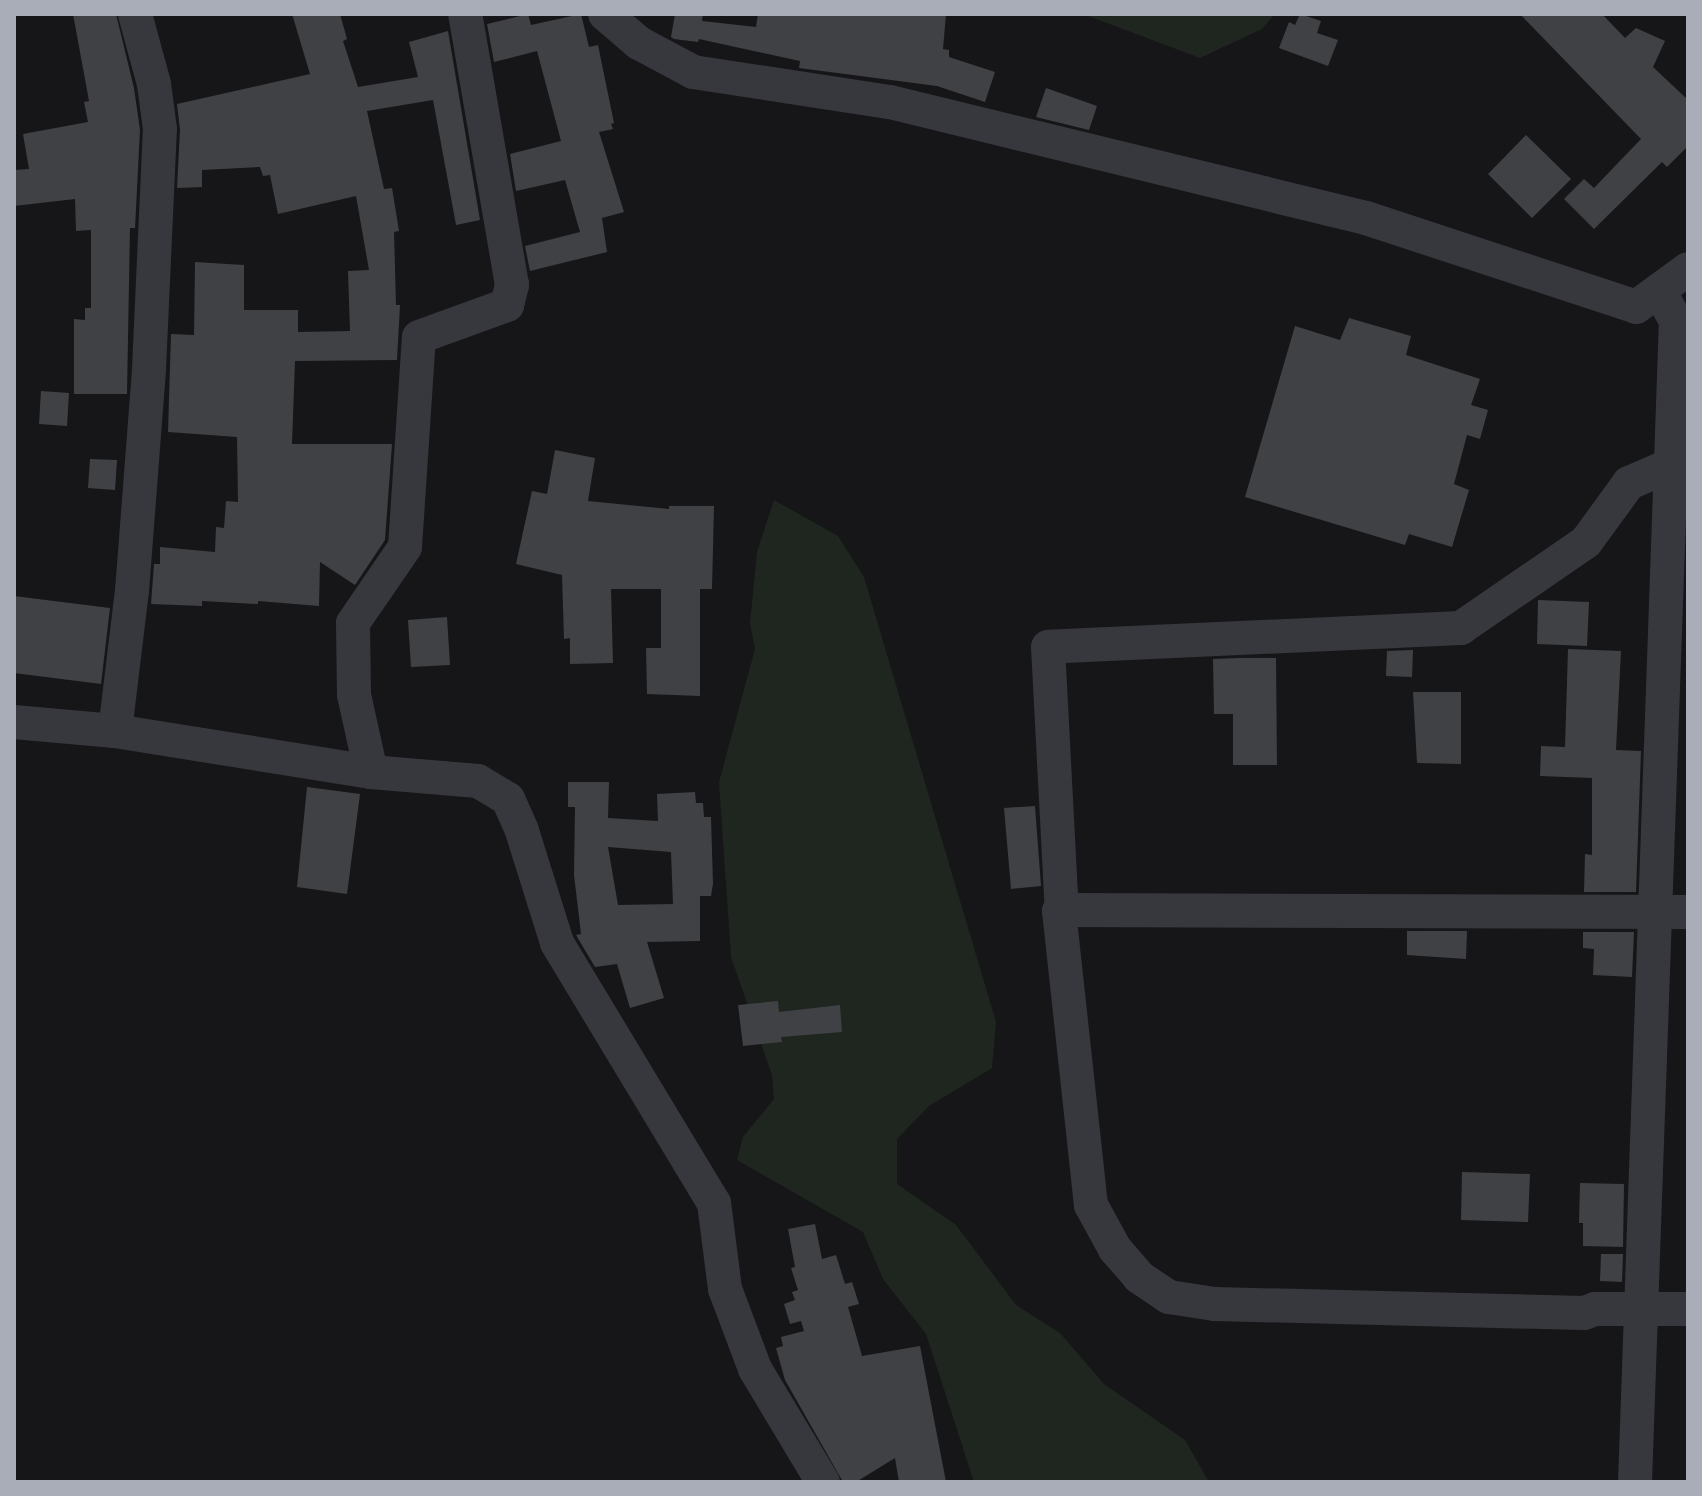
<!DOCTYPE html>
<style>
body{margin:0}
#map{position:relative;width:1702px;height:1496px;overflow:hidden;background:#161618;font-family:"Archivo Narrow",sans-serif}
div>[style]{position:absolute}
.green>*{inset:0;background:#1e261f}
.building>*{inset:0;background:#404145}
.minor>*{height:34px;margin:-17px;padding:0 17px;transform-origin:17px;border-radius:17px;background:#37383d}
span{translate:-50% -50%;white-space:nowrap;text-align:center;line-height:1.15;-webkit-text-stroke:6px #111113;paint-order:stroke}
.frame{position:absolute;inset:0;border:16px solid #a8adb8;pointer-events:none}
</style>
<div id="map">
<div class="green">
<div style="clip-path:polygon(1083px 14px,1275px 14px,1262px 29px,1200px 58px)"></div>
<div style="clip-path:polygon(774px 500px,838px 536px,864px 577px,996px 1022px,992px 1068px,929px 1106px,897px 1139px,897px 1184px,956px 1225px,1016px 1305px,1060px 1333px,1104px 1384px,1185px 1440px,1209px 1482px,974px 1482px,926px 1334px,883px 1279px,863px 1232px,737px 1160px,743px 1137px,774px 1099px,772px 1075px,731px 957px,719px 782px,755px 649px,750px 623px,757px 552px)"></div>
</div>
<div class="building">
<div style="clip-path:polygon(73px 14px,116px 14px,134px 88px,140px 130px,135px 228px,130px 228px,127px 394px,74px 394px,74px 319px,85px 320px,85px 308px,91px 308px,91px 230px,76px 231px,75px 199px,14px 206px,14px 170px,29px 169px,23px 134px,88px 122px,84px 102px,89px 101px)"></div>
<div style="clip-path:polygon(292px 14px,340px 14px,347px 39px,343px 41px,358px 87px,418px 77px,409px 42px,448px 31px,480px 220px,456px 225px,433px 100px,367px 111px,384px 189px,392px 188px,399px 231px,394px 232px,396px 305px,400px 305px,397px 360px,295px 361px,292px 444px,392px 444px,385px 540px,355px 585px,320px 562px,319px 606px,258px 601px,258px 604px,202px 601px,202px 606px,151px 604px,154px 564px,160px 564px,160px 547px,215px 552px,216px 527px,224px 528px,226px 501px,238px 502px,237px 437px,168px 432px,171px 334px,194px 335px,195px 262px,244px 265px,244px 310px,298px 310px,298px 332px,350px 331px,348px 271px,369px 270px,356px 196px,278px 214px,270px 175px,263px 176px,260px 167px,202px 170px,202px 187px,177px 188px,180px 130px,177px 104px,310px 74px)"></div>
<div style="clip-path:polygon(528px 14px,531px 25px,581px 14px,589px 47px,598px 45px,614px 123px,611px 124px,613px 129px,599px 132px,624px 212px,602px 218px,607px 252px,530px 271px,525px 246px,580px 232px,565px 180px,516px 191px,510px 154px,561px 141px,537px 51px,494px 62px,487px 24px)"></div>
<div style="clip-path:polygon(675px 14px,703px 14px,702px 21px,756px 27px,758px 14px,946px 14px,943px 49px,949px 50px,949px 57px,995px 72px,985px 102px,937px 86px,799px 68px,800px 61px,699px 39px,698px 42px,674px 39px,671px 37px)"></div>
<div style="clip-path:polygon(1300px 14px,1321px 21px,1317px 33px,1338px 40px,1328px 66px,1279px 48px,1289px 22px,1295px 25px)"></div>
<div style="clip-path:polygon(1520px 14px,1602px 14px,1625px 38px,1636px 28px,1665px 41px,1653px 67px,1688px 100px,1688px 146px,1667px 167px,1662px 162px,1594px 229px,1564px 199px,1584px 179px,1594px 188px,1641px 139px)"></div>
<div style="clip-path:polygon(1046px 88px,1097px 106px,1089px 130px,1036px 117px)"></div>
<div style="clip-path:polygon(1526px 135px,1571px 179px,1532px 218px,1488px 174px)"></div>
<div style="clip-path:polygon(1349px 318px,1411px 336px,1406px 355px,1480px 379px,1471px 405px,1488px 410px,1480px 439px,1467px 435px,1454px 484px,1469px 490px,1452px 547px,1409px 534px,1405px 545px,1245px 497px,1295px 326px,1340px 340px)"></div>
<div style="clip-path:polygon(41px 391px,69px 393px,67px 426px,39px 424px)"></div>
<div style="clip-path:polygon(555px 450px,595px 458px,588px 501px,669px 509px,669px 506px,714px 506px,712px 589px,700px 589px,700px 696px,647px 694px,646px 648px,661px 648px,661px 589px,611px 589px,613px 663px,570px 664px,570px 638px,564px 639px,562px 575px,516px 564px,532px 491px,547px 494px)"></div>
<div style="clip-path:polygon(90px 459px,117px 460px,115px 490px,88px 488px)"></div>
<div style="clip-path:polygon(14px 596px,110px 608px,101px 684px,14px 673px)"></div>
<div style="clip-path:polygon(1538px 600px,1589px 602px,1587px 646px,1537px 644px)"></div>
<div style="clip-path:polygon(447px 617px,450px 665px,411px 667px,408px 620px)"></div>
<div style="clip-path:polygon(1568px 649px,1621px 651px,1616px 750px,1641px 751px,1636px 892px,1584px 892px,1585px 854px,1592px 855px,1592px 778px,1540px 776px,1541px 746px,1565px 747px)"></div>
<div style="clip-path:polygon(1413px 650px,1412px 677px,1386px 676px,1387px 651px)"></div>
<div style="clip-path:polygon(1239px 658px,1276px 658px,1277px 765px,1233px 765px,1233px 714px,1214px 714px,1213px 659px)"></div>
<div style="clip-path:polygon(1413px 692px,1461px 692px,1461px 764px,1417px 763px)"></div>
<div style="clip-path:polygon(evenodd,568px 782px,609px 782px,608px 818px,658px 821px,657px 794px,695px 792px,696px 803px,703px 803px,704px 817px,711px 817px,713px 884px,711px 896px,700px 896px,700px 941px,647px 942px,664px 998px,630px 1008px,617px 964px,595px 967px,576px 935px,581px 934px,574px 875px,575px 807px,568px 807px,568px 782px,608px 847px,671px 852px,673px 904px,618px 905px,608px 847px)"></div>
<div style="clip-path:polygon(307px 787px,360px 794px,347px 894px,297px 887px)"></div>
<div style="clip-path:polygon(1035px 806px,1041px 886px,1011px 889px,1004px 808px)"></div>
<div style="clip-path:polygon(1407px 931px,1467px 931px,1466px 959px,1407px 955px)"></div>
<div style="clip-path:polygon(1583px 932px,1634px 932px,1632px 977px,1593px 975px,1594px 949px,1583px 948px)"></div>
<div style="clip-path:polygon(778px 1001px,779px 1012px,840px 1005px,842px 1032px,781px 1037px,782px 1042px,743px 1046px,738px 1005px)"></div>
<div style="clip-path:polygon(1462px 1172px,1530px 1174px,1528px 1222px,1461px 1220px)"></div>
<div style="clip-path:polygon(1580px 1183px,1624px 1184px,1623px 1247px,1583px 1246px,1583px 1223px,1579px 1223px)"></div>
<div style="clip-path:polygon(815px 1224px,822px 1259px,836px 1255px,845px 1284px,852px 1282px,859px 1304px,848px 1307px,862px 1356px,920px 1346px,946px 1482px,899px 1482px,895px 1458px,856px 1482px,843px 1482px,785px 1380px,776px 1348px,783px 1346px,781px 1337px,804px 1331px,801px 1321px,790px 1324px,784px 1304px,795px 1300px,792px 1292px,798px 1290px,791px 1268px,795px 1267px,788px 1229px)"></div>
<div style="clip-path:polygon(1601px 1254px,1623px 1254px,1622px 1282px,1600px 1281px)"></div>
</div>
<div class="minor">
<div style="left:605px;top:14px;width:45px;rotate:40.5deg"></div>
<div style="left:639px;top:43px;width:61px;rotate:28.2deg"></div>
<div style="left:693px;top:72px;width:199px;rotate:8.7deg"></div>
<div style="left:890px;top:102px;width:490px;rotate:13.7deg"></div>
<div style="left:1366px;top:218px;width:284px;rotate:18.2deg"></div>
<div style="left:1636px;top:307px;width:64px;rotate:-36.2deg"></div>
<div style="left:1671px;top:465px;width:46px;rotate:156.8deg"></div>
<div style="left:1629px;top:483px;width:73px;rotate:126.1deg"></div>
<div style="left:1586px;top:542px;width:152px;rotate:145.5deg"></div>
<div style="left:1461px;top:628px;width:413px;rotate:177.4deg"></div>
<div style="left:1048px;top:647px;width:263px;rotate:87deg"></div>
<div style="left:1062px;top:910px;width:3px;rotate:162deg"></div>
<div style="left:1059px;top:911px;width:296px;rotate:83.8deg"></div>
<div style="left:1091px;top:1205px;width:50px;rotate:61.4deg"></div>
<div style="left:1115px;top:1249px;width:37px;rotate:49deg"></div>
<div style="left:1139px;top:1277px;width:36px;rotate:34deg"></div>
<div style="left:1169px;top:1297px;width:46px;rotate:8.8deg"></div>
<div style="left:1214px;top:1304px;width:370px;rotate:1.4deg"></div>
<div style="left:1584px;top:1313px;width:12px;rotate:-20deg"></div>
<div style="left:1595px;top:1309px;width:93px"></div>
<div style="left:14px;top:722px;width:101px;rotate:5.1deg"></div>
<div style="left:115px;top:731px;width:259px;rotate:9.1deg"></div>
<div style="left:371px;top:772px;width:107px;rotate:4.8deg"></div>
<div style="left:478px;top:781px;width:35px;rotate:31deg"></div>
<div style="left:508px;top:799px;width:35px;rotate:66deg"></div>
<div style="left:522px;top:831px;width:117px;rotate:72.6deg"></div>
<div style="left:557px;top:943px;width:304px;rotate:58.9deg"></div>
<div style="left:714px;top:1203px;width:87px;rotate:82.7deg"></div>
<div style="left:725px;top:1289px;width:85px;rotate:69.4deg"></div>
<div style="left:755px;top:1369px;width:132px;rotate:59deg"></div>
<div style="left:115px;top:731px;width:141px;rotate:-83.1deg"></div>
<div style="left:132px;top:591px;width:223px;rotate:-85.6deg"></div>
<div style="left:149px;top:369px;width:240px;rotate:-87.4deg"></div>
<div style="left:160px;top:129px;width:45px;rotate:-97.6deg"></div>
<div style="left:154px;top:84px;width:73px;rotate:-105.2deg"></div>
<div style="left:371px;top:772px;width:79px;rotate:-102.4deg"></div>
<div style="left:354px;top:695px;width:72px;rotate:-90.8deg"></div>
<div style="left:353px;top:623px;width:92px;rotate:-55.6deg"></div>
<div style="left:405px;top:547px;width:210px;rotate:-86.2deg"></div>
<div style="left:419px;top:337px;width:94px;rotate:-20deg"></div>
<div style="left:507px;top:305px;width:21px;rotate:-76deg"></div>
<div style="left:512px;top:285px;width:275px;rotate:-99.8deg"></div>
<div style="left:1062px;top:910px;width:626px;rotate:0.18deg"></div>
<div style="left:1635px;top:1482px;width:1162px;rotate:-87.98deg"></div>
<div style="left:1676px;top:321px;width:35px;rotate:-119deg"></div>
</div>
<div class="frame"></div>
</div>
